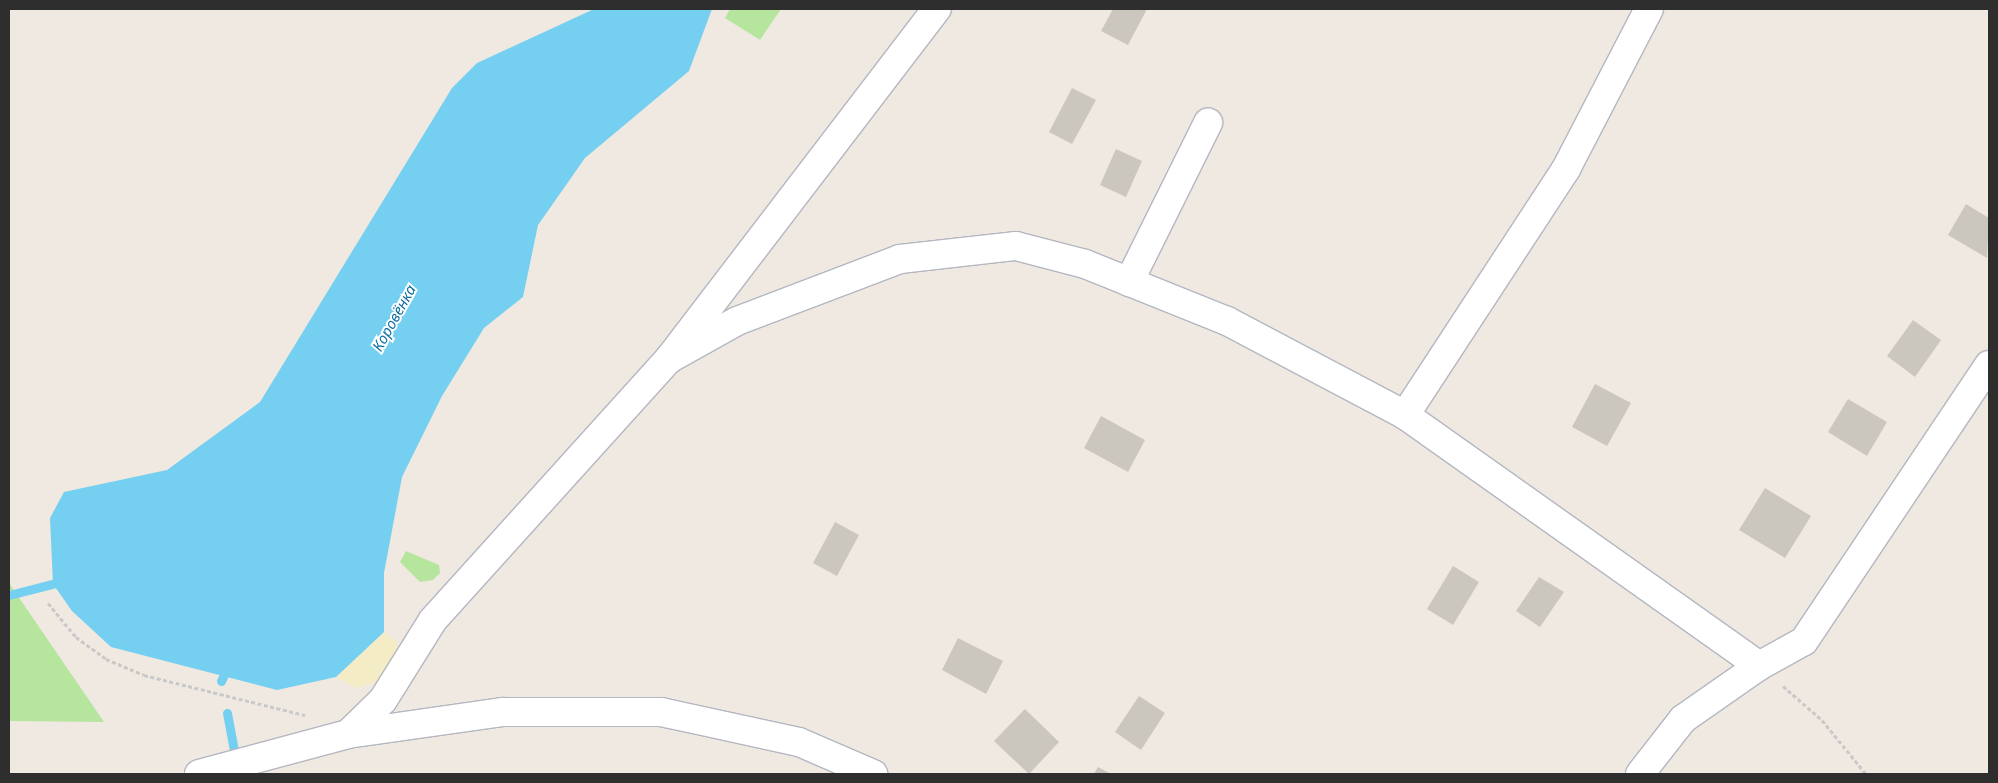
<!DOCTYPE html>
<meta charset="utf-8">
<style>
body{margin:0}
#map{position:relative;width:1998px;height:783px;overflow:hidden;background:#efe9e1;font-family:"Noto Sans",sans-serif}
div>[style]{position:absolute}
.green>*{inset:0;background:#b6e59e}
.sand>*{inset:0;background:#f3ecc5}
.water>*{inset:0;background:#75cff0}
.stream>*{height:9px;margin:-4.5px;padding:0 4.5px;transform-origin:4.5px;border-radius:4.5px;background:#75cff0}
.building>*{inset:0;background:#cbc7bf}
.path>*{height:3px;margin-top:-1.5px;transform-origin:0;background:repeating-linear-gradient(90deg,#c9c9c9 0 4px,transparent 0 6.5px)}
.roads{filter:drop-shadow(1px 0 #b4b7c1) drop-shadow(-1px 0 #b4b7c1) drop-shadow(0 1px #b4b7c1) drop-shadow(0 -1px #b4b7c1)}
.minor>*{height:28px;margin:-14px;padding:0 14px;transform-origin:14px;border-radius:14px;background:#fff}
span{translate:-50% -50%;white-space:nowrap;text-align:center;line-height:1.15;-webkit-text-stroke:4px #fff;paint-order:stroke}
.water-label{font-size:15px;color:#0d6fa3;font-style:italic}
.frame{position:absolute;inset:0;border:10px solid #2e2e2e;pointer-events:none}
</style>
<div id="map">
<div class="green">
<div style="clip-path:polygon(730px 9px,781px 9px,760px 40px,725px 18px)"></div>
<div style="clip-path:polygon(406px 551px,439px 565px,440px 573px,433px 580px,420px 582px,400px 562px)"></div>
<div style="clip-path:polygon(9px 583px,104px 722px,9px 721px)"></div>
</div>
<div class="sand">
<div style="clip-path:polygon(384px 632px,397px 642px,399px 654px,377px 682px,356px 688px,336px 677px)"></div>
</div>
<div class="water">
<div style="clip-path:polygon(594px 9px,712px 9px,689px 71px,585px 158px,538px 225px,523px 297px,484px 328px,442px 396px,402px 477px,384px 573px,384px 632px,336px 677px,277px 690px,111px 647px,72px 611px,53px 584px,50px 518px,64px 492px,167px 470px,260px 402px,452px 88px,477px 63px)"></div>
</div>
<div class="stream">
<div style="left:9px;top:595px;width:57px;rotate:-14.3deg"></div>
<div style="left:221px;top:681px;width:17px;rotate:-65deg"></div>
<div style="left:227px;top:713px;width:49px;rotate:79.4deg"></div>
</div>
<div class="building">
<div style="clip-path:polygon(1113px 9px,1147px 9px,1128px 45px,1101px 31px)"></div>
<div style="clip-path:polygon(1072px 88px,1096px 100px,1072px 144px,1049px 132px)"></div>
<div style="clip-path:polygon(1116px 149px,1142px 161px,1126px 197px,1100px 185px)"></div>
<div style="clip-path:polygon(1966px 204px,1989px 218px,1987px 258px,1948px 235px)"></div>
<div style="clip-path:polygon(1913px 320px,1941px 340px,1915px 377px,1887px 356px)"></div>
<div style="clip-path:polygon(1595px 384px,1631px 403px,1607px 446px,1572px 427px)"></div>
<div style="clip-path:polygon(1848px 399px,1887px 422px,1867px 456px,1828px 432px)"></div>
<div style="clip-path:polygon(1101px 416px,1145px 440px,1128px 472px,1084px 448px)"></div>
<div style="clip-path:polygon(1765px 488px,1811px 516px,1785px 558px,1739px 530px)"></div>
<div style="clip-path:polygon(835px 522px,859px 535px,837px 576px,813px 563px)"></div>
<div style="clip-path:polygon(1453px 566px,1479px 582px,1453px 625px,1427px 609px)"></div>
<div style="clip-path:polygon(1539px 577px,1564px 592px,1540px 627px,1516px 611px)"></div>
<div style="clip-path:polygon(958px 638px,1003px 661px,986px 694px,942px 670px)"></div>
<div style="clip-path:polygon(1139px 696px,1165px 713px,1141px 750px,1115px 732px)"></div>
<div style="clip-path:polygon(1025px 709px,1059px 742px,1029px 774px,994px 741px)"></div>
<div style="clip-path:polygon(1098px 767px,1111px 774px,1094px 774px)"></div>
</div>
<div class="path">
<div style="left:48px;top:603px;width:44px;rotate:50.5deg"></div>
<div style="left:76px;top:637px;width:37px;rotate:36deg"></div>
<div style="left:106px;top:659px;width:41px;rotate:22.8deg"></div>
<div style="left:144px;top:675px;width:166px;rotate:14deg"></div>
<div style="left:1783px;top:686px;width:52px;rotate:41.1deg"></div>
<div style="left:1822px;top:720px;width:70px;rotate:50.8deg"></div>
</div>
<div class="roads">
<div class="minor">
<div style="left:1129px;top:282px;width:178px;rotate:-63.6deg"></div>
<div style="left:669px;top:359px;width:78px;rotate:-29.2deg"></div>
<div style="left:737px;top:321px;width:174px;rotate:-20.8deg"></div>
<div style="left:900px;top:259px;width:117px;rotate:-6.4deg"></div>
<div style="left:1016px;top:246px;width:71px;rotate:14.6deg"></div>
<div style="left:1085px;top:264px;width:153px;rotate:21.9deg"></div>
<div style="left:1227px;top:321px;width:201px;rotate:27.8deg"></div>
<div style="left:1405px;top:415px;width:434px;rotate:35.3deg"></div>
<div style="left:1405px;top:415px;width:294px;rotate:-56.8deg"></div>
<div style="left:1566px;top:169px;width:180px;rotate:-62.6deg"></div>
<div style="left:348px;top:734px;width:49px;rotate:-44.2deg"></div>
<div style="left:383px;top:700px;width:94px;rotate:-58deg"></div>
<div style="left:433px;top:620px;width:352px;rotate:-47.9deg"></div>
<div style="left:669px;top:359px;width:441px;rotate:-52.6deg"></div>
<div style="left:199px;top:774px;width:154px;rotate:-15deg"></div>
<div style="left:348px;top:734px;width:157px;rotate:-8.1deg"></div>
<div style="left:503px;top:712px;width:158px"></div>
<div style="left:661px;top:712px;width:141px;rotate:12.3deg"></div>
<div style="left:799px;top:742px;width:81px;rotate:23.4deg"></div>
<div style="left:1640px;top:774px;width:70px;rotate:-52deg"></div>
<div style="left:1683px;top:719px;width:93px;rotate:-34.9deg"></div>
<div style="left:1759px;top:666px;width:51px;rotate:-29.1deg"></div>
<div style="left:1804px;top:641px;width:332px;rotate:-56.2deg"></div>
</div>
</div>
<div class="water-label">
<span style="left:394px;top:318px;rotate:-61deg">Коровёнка</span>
</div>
<div class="frame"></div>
</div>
